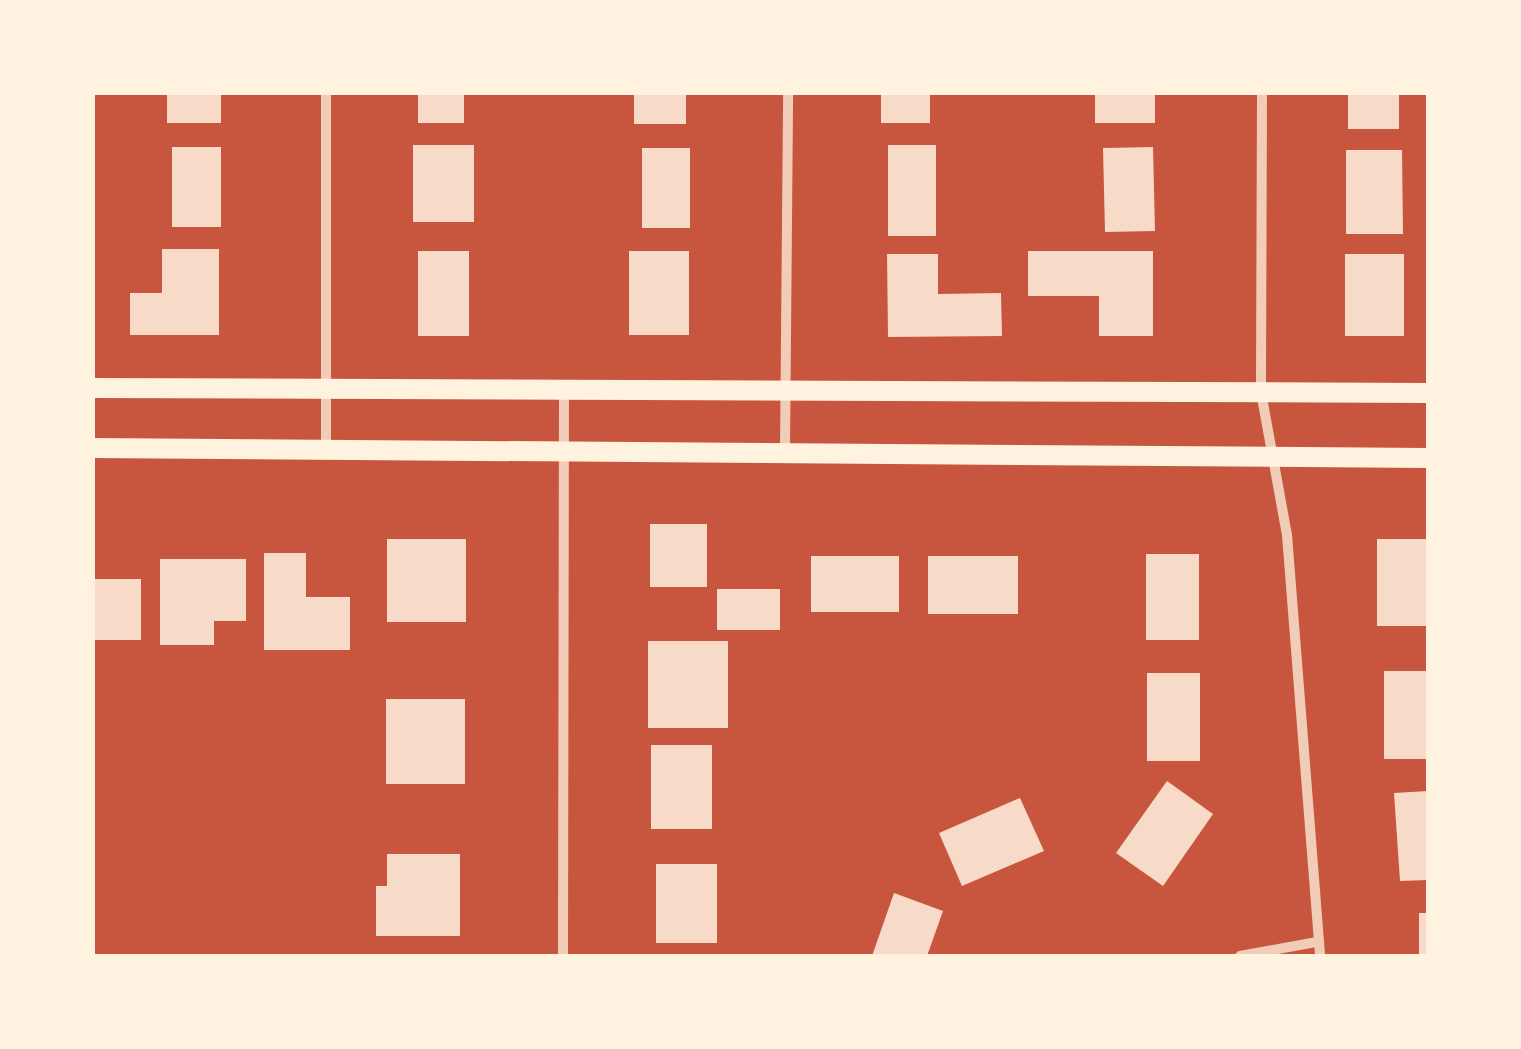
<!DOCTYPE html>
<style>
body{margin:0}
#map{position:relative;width:1521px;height:1049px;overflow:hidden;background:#c8553d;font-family:Roboto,sans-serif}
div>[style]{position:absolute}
.building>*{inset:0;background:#f7dbc8}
.minor>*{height:10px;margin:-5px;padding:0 5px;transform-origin:5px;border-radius:5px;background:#f1ccb7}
.secondary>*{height:20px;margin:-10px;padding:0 10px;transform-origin:10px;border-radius:10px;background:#fff3e0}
span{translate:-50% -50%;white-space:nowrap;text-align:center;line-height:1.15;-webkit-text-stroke:10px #fff3e0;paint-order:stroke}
.frame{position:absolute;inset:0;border:95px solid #fff3e0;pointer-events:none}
</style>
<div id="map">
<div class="building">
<div style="clip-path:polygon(167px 92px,221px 92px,221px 123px,167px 123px)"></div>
<div style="clip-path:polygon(418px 92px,464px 92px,464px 123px,418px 123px)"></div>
<div style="clip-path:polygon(634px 92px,686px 92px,686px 124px,634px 124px)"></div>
<div style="clip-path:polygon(881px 92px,930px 92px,930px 123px,881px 123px)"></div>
<div style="clip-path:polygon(1095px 92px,1155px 92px,1155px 123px,1095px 123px)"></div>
<div style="clip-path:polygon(1348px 92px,1399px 92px,1399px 129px,1348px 129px)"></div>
<div style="clip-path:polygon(413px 145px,474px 145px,474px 222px,413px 222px)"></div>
<div style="clip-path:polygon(888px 145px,936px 145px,936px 236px,888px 236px)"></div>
<div style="clip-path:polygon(172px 147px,221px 147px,221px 227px,172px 227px)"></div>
<div style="clip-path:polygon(1153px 147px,1155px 231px,1105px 232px,1103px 148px)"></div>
<div style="clip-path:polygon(642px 148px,690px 148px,690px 228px,642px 228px)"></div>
<div style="clip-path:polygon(1346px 150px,1402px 150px,1403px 234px,1346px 234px)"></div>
<div style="clip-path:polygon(162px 249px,219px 249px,219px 335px,130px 335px,130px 293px,162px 293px)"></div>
<div style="clip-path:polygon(418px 251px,469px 251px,469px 336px,418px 336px)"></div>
<div style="clip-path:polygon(629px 251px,689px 251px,689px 335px,629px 335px)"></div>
<div style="clip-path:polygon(1028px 251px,1153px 251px,1153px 336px,1099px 336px,1099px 296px,1028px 296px)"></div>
<div style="clip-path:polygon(887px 254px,938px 254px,938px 294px,1001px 293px,1002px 336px,888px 337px)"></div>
<div style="clip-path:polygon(1345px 254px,1404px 254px,1404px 336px,1345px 336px)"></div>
<div style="clip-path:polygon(650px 524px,707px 524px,707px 587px,650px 587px)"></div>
<div style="clip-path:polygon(387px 539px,466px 539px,466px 622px,387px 622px)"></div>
<div style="clip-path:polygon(1377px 539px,1428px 539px,1428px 626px,1377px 626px)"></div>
<div style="clip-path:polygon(264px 553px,306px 553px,306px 597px,350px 597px,350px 650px,264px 650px)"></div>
<div style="clip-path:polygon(1146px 554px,1199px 554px,1199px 640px,1146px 640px)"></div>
<div style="clip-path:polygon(811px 556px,899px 556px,899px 612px,811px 612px)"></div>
<div style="clip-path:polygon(928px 556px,1018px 556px,1018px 614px,928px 614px)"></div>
<div style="clip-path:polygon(160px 559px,246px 559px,246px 621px,214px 621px,214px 645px,160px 645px)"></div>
<div style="clip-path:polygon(92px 579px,141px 579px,141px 640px,92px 640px)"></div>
<div style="clip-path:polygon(717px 589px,780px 589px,780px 630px,717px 630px)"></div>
<div style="clip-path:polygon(648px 641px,728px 641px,728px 728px,648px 728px)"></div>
<div style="clip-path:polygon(1384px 671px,1428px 671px,1428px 759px,1384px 759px)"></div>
<div style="clip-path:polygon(1147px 673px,1200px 673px,1200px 761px,1147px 761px)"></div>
<div style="clip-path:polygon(386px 699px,465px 699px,465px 784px,386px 784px)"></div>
<div style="clip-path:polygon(651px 745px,712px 745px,712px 829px,651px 829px)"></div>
<div style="clip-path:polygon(1167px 781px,1213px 814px,1163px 886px,1116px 853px)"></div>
<div style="clip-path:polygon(1428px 791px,1428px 880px,1400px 881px,1394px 793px)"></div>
<div style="clip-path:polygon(1020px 798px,1044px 851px,962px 886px,939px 833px)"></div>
<div style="clip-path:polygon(387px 854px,460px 854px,460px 936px,376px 936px,376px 886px,387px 886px)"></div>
<div style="clip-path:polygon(656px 864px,717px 864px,717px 943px,656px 943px)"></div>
<div style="clip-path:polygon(894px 893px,943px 911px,927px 956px,872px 956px)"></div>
<div style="clip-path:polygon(1419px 913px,1428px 913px,1428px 956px,1419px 956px)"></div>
</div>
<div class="minor">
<div style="left:1262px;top:92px;width:300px;rotate:90.2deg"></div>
<div style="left:1261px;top:392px;width:145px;rotate:79.7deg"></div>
<div style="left:1287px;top:535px;width:422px;rotate:85.5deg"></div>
<div style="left:326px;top:449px;width:357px;rotate:-90deg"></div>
<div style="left:785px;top:451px;width:359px;rotate:-89.5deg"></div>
<div style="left:563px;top:956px;width:568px;rotate:-89.9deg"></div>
<div style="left:1240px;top:956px;width:77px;rotate:-10.4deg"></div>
</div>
<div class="secondary">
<div style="left:92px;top:388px;width:1336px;rotate:0.21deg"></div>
<div style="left:92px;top:448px;width:1336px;rotate:0.43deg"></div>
</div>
<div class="frame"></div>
</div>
